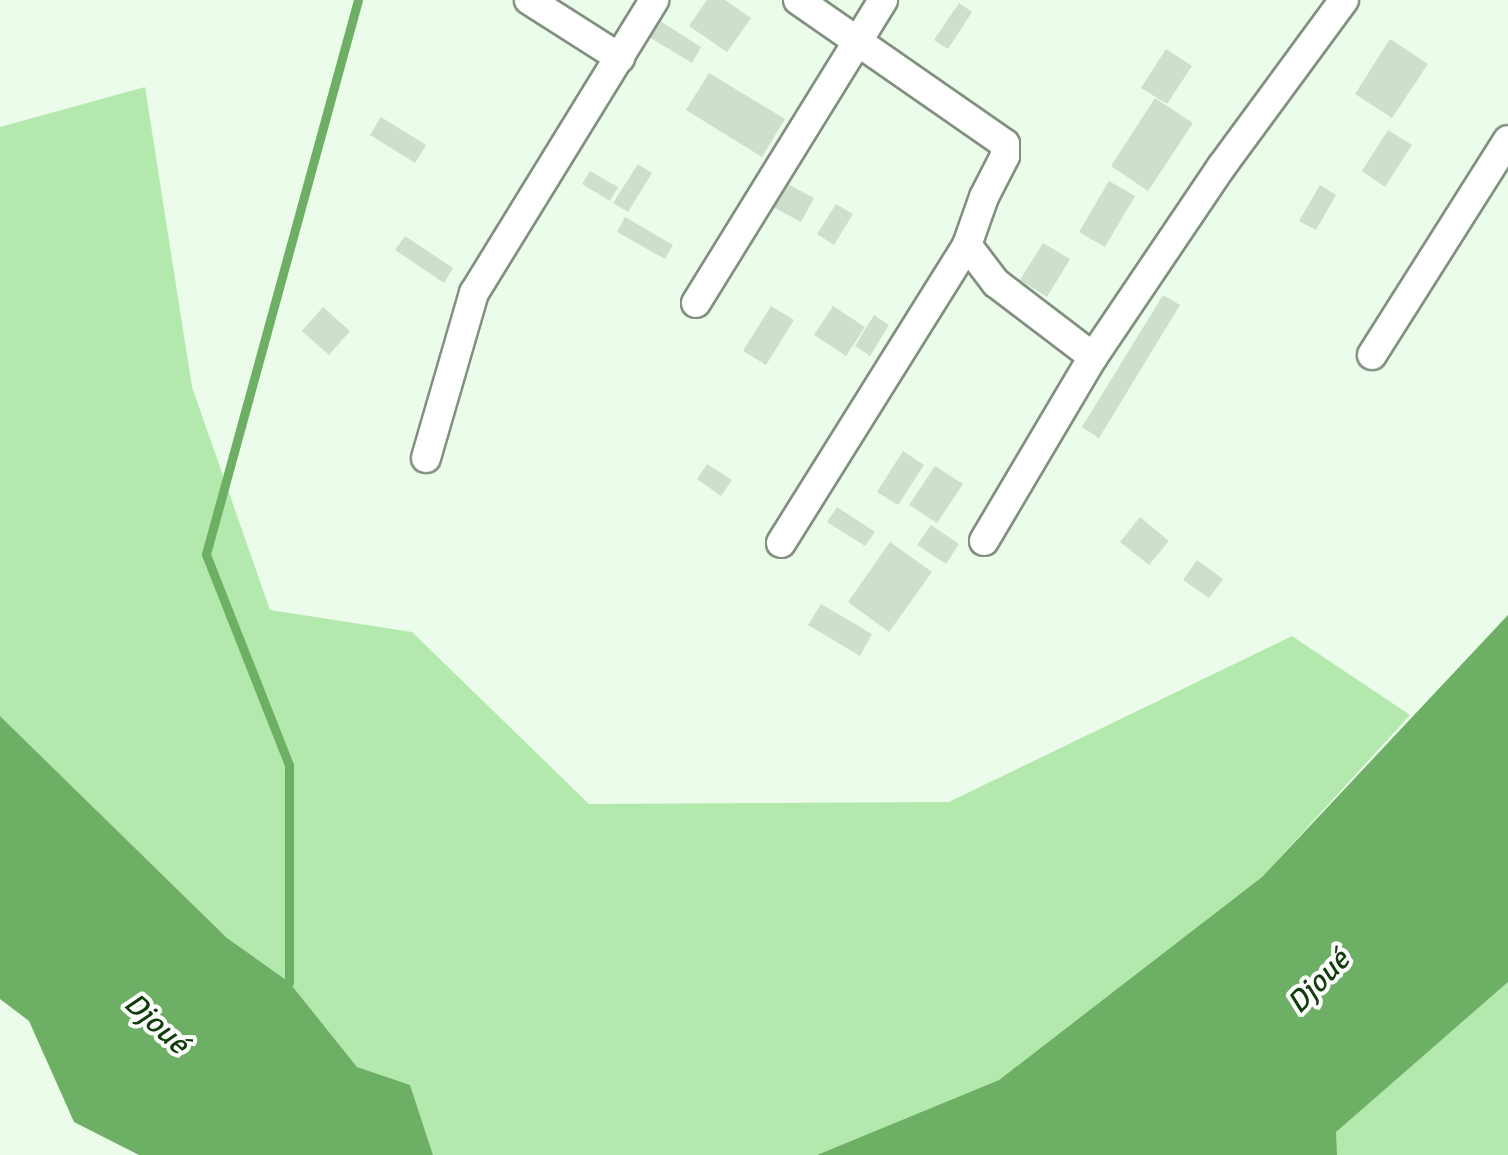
<!DOCTYPE html>
<meta charset="utf-8">
<style>
body{margin:0}
#map{position:relative;width:1508px;height:1155px;overflow:hidden;background:#ecfcea;font-family:Signika,sans-serif}
div>[style]{position:absolute}
.green>*{inset:0;background:#b4e9ad}
.water>*{inset:0;background:#6daf64}
.stream>*{height:9px;margin:-4.5px;padding:0 4.5px;transform-origin:4.5px;border-radius:4.5px;background:#6daf64}
.building>*{inset:0;background:#cfdfcd}
.roads{filter:drop-shadow(2px 0 #829080) drop-shadow(-2px 0 #829080) drop-shadow(0 2px #829080) drop-shadow(0 -2px #829080)}
.street>*{height:28px;margin:-14px;padding:0 14px;transform-origin:14px;border-radius:14px;background:#fff}
span{translate:-50% -50%;white-space:nowrap;text-align:center;line-height:1.15;-webkit-text-stroke:8px #fff;paint-order:stroke}
.water-label{font-size:30px;color:#103e0b;font-style:italic}
</style>
<div id="map">
<div class="green">
<div style="clip-path:polygon(145px 87px,192px 387px,270px 610px,412px 632px,589px 804px,949px 802px,1292px 636px,1410px 715px,1262px 877px,999px 1080px,817px 1155px,433px 1155px,410px 1086px,357px 1067px,289px 982px,227px 938px,0 716px,0 127px)"></div>
<div style="clip-path:polygon(1508px 982px,1508px 1155px,1337px 1155px,1335px 1132px)"></div>
</div>
<div class="water">
<div style="clip-path:polygon(1508px 615px,1508px 982px,1336px 1132px,1337px 1155px,817px 1155px,999px 1080px,1262px 877px)"></div>
<div style="clip-path:polygon(0 716px,227px 938px,289px 982px,357px 1067px,410px 1085px,433px 1155px,139px 1155px,74px 1122px,29px 1021px,0 999px)"></div>
</div>
<div class="stream">
<div style="left:283px;top:989px;width:9px;rotate:-49deg"></div>
<div style="left:289px;top:982px;width:217px;rotate:-90deg"></div>
<div style="left:289px;top:765px;width:227px;rotate:-111.5deg"></div>
<div style="left:206px;top:554px;width:574px;rotate:-74.66deg"></div>
</div>
<div class="building">
<div style="clip-path:polygon(707px 0,725px 0,751px 18px,727px 52px,689px 26px)"></div>
<div style="clip-path:polygon(959px 3px,972px 12px,948px 49px,934px 40px)"></div>
<div style="clip-path:polygon(649px 14px,701px 47px,692px 63px,639px 31px)"></div>
<div style="clip-path:polygon(1390px 39px,1428px 64px,1392px 118px,1355px 94px)"></div>
<div style="clip-path:polygon(1166px 49px,1192px 66px,1167px 104px,1141px 88px)"></div>
<div style="clip-path:polygon(709px 73px,785px 119px,762px 157px,686px 110px)"></div>
<div style="clip-path:polygon(1155px 98px,1193px 123px,1148px 191px,1111px 166px)"></div>
<div style="clip-path:polygon(381px 117px,426px 145px,415px 163px,370px 135px)"></div>
<div style="clip-path:polygon(1388px 130px,1412px 145px,1385px 187px,1362px 171px)"></div>
<div style="clip-path:polygon(638px 164px,652px 173px,628px 212px,613px 203px)"></div>
<div style="clip-path:polygon(590px 171px,618px 187px,610px 201px,582px 184px)"></div>
<div style="clip-path:polygon(1109px 181px,1135px 196px,1105px 247px,1079px 232px)"></div>
<div style="clip-path:polygon(786px 183px,814px 198px,801px 222px,773px 207px)"></div>
<div style="clip-path:polygon(1320px 185px,1336px 195px,1316px 230px,1299px 221px)"></div>
<div style="clip-path:polygon(836px 204px,853px 214px,834px 245px,817px 234px)"></div>
<div style="clip-path:polygon(625px 217px,673px 245px,665px 259px,617px 232px)"></div>
<div style="clip-path:polygon(405px 236px,453px 268px,444px 283px,395px 250px)"></div>
<div style="clip-path:polygon(1043px 243px,1070px 259px,1047px 297px,1020px 280px)"></div>
<div style="clip-path:polygon(1163px 295px,1180px 305px,1099px 438px,1082px 427px)"></div>
<div style="clip-path:polygon(771px 306px,794px 320px,766px 365px,743px 351px)"></div>
<div style="clip-path:polygon(833px 306px,865px 327px,846px 356px,814px 335px)"></div>
<div style="clip-path:polygon(323px 307px,350px 331px,329px 355px,302px 331px)"></div>
<div style="clip-path:polygon(874px 315px,889px 325px,870px 356px,855px 346px)"></div>
<div style="clip-path:polygon(903px 451px,924px 465px,898px 505px,877px 492px)"></div>
<div style="clip-path:polygon(707px 464px,732px 480px,721px 496px,697px 479px)"></div>
<div style="clip-path:polygon(935px 466px,963px 484px,937px 523px,909px 505px)"></div>
<div style="clip-path:polygon(837px 507px,875px 532px,865px 546px,827px 522px)"></div>
<div style="clip-path:polygon(1140px 517px,1169px 541px,1149px 565px,1120px 542px)"></div>
<div style="clip-path:polygon(931px 525px,959px 544px,946px 564px,917px 545px)"></div>
<div style="clip-path:polygon(890px 542px,932px 572px,889px 632px,848px 602px)"></div>
<div style="clip-path:polygon(1197px 560px,1223px 579px,1209px 598px,1183px 580px)"></div>
<div style="clip-path:polygon(821px 604px,872px 634px,860px 656px,808px 625px)"></div>
</div>
<div class="roads">
<div class="street">
<div style="left:529px;top:0;width:108px;rotate:32.5deg"></div>
<div style="left:798px;top:0;width:252px;rotate:34.8deg"></div>
<div style="left:1005px;top:144px;width:12px;rotate:90deg"></div>
<div style="left:1005px;top:156px;width:46px;rotate:117.1deg"></div>
<div style="left:984px;top:197px;width:51px;rotate:109.5deg"></div>
<div style="left:967px;top:245px;width:48px;rotate:52.7deg"></div>
<div style="left:996px;top:283px;width:122px;rotate:37.3deg"></div>
<div style="left:696px;top:303px;width:356px;rotate:-58.3deg"></div>
<div style="left:1372px;top:355px;width:254px;rotate:-57.7deg"></div>
<div style="left:426px;top:458px;width:172px;rotate:-73.8deg"></div>
<div style="left:474px;top:293px;width:344px;rotate:-58.4deg"></div>
<div style="left:984px;top:541px;width:214px;rotate:-59.4deg"></div>
<div style="left:1093px;top:357px;width:230px;rotate:-56deg"></div>
<div style="left:1222px;top:166px;width:206px;rotate:-53.7deg"></div>
<div style="left:781px;top:543px;width:351px;rotate:-58deg"></div>
</div>
</div>
<div class="water-label">
<span style="left:1319px;top:982px;rotate:-46deg">Djoué</span>
<span style="left:156px;top:1024px;rotate:42deg">Djoué</span>
</div>
</div>
